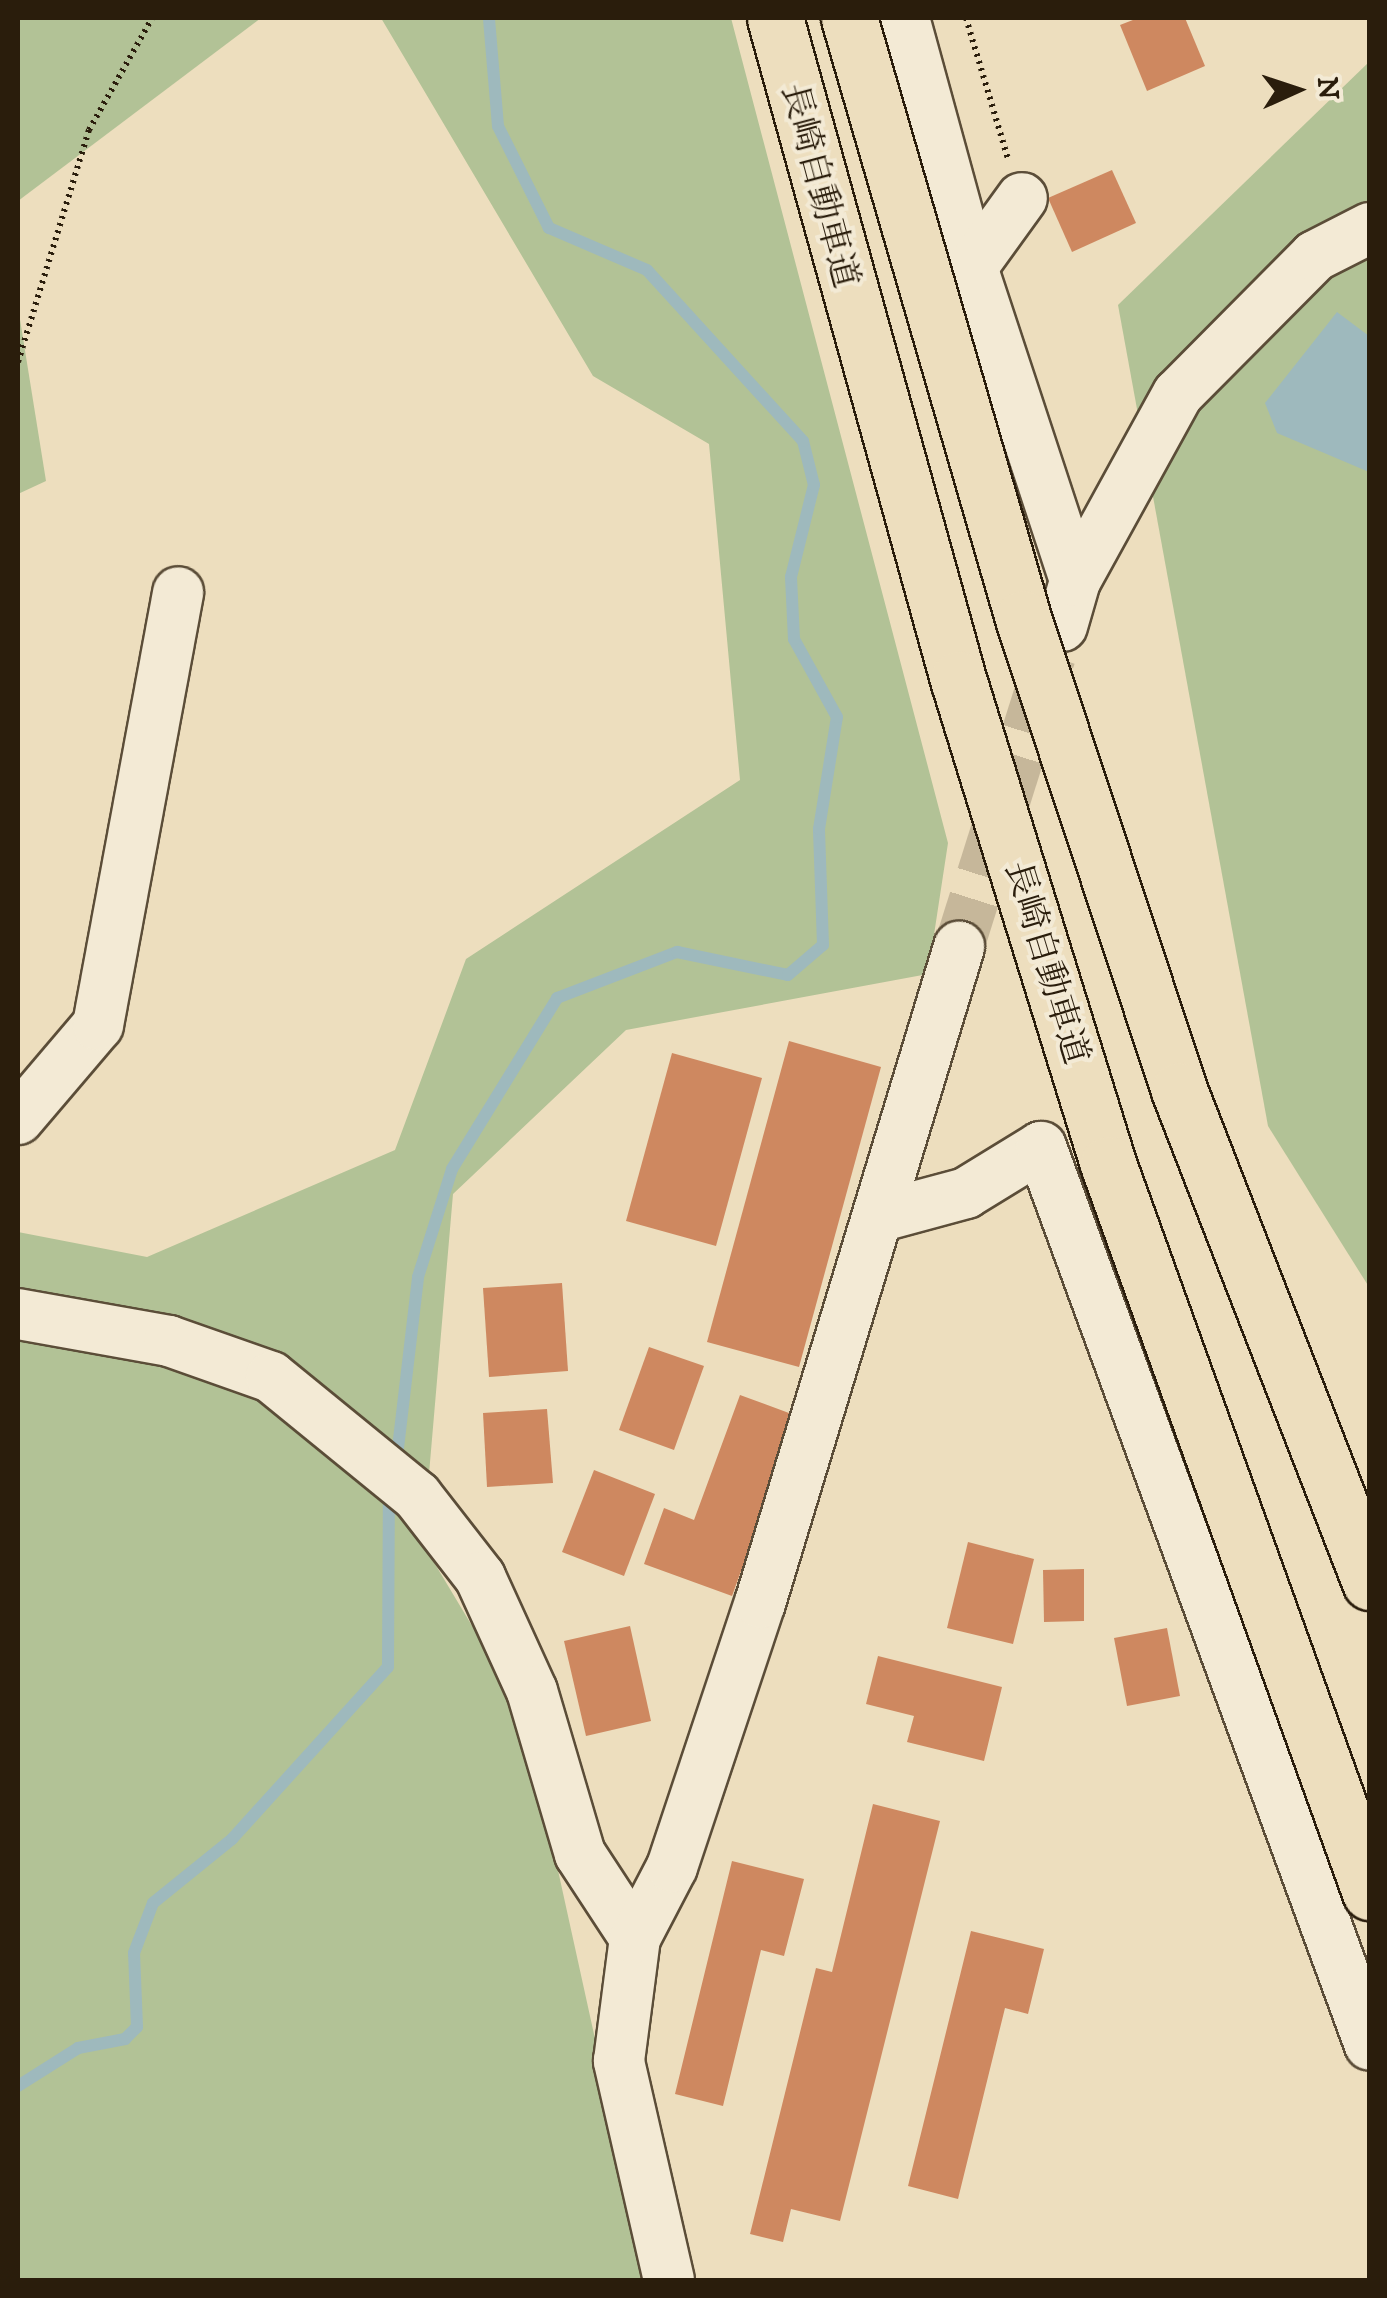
<!DOCTYPE html>
<meta charset="utf-8">
<style>
body{margin:0}
#map{position:relative;width:1387px;height:2298px;overflow:hidden;background:#eddebe;font-family:"IM FELL DW Pica","Noto Serif JP",serif}
div>[style]{position:absolute}
.green>*{inset:0;background:#b2c296}
.water>*{inset:0;background:#9eb9bd}
.stream>*{height:12px;margin:-6px;padding:0 6px;transform-origin:6px;border-radius:6px;background:#9eb9bd}
.building>*{inset:0;background:#ce8860}
.street-tunnel>*{height:50px;margin-top:-25px;transform-origin:0;background:repeating-linear-gradient(90deg,#c6b79a 0 50px,transparent 0 75px)}
.path>*{height:6px;margin-top:-3px;transform-origin:0;background:repeating-linear-gradient(90deg,#2a1d0c 0 2.5px,transparent 0 7.5px)}
.roads{filter:drop-shadow(2px 0 #5b4d38) drop-shadow(-2px 0 #5b4d38) drop-shadow(0 2px #5b4d38) drop-shadow(0 -2px #5b4d38)}
.street>*{height:50px;margin:-25px;padding:0 25px;transform-origin:25px;border-radius:25px;background:#f3ead5}
.bridges{filter:drop-shadow(2px 0 #2a1d0c) drop-shadow(-2px 0 #2a1d0c) drop-shadow(0 2px #2a1d0c) drop-shadow(0 -2px #2a1d0c)}
.highway-bridge>*{height:55px;margin:-27.5px;padding:0 27.5px;transform-origin:27.5px;border-radius:27.5px;background:#eddebe}
span{translate:-50% -50%;white-space:nowrap;text-align:center;line-height:1.15;-webkit-text-stroke:8px #f3ead5;paint-order:stroke}
.street-label{font-size:35px;color:#2a1d0c}
.frame{position:absolute;inset:0;border:20px solid #2a1d0c;pointer-events:none}
.north{position:absolute;left:1247px;top:40px;width:100px;height:100px;-webkit-text-stroke:8px #f3ead5;paint-order:stroke;rotate:87deg;font-size:28px;font-weight:700;line-height:40px;text-align:center;color:#2a1d0c}
.north::after{content:'';display:block;margin:auto;width:35px;height:45px;background:#2a1d0c;clip-path:polygon(50% 0,100% 100%,50% 72%,0 100%)}
</style>
<div id="map">
<div class="green">
<div style="clip-path:polygon(18px 18px,261px 18px,18px 201px)"></div>
<div style="clip-path:polygon(381px 18px,731px 18px,948px 843px,928px 974px,626px 1030px,453px 1194px,423px 1544px,523px 1711px,648px 2280px,18px 2280px,18px 1232px,147px 1257px,395px 1150px,466px 959px,740px 780px,709px 444px,593px 376px)"></div>
<div style="clip-path:polygon(1369px 62px,1369px 1287px,1268px 1126px,1118px 305px)"></div>
<div style="clip-path:polygon(18px 307px,46px 481px,18px 494px)"></div>
</div>
<div class="water">
<div style="clip-path:polygon(1337px 312px,1369px 336px,1369px 472px,1277px 433px,1265px 403px)"></div>
</div>
<div class="stream">
<div style="left:396px;top:1465px;width:189px;rotate:-83.3deg"></div>
<div style="left:418px;top:1277px;width:113px;rotate:-72.5deg"></div>
<div style="left:452px;top:1169px;width:201px;rotate:-58.4deg"></div>
<div style="left:557px;top:998px;width:129px;rotate:-21deg"></div>
<div style="left:677px;top:952px;width:113px;rotate:11.7deg"></div>
<div style="left:788px;top:975px;width:46px;rotate:-40.6deg"></div>
<div style="left:823px;top:945px;width:116px;rotate:-92deg"></div>
<div style="left:819px;top:829px;width:113px;rotate:-80.9deg"></div>
<div style="left:837px;top:717px;width:89px;rotate:-118.9deg"></div>
<div style="left:794px;top:639px;width:62px;rotate:-92.8deg"></div>
<div style="left:791px;top:577px;width:95px;rotate:-76deg"></div>
<div style="left:814px;top:485px;width:45px;rotate:-104deg"></div>
<div style="left:803px;top:441px;width:231px;rotate:-132.4deg"></div>
<div style="left:647px;top:270px;width:107px;rotate:-156.8deg"></div>
<div style="left:549px;top:228px;width:114px;rotate:-116.6deg"></div>
<div style="left:498px;top:126px;width:108px;rotate:-94.8deg"></div>
<div style="left:18px;top:2086px;width:71px;rotate:-32.3deg"></div>
<div style="left:78px;top:2048px;width:48px;rotate:-10.8deg"></div>
<div style="left:125px;top:2039px;width:17px;rotate:-45deg"></div>
<div style="left:137px;top:2027px;width:74px;rotate:-92.3deg"></div>
<div style="left:134px;top:1953px;width:53px;rotate:-69.2deg"></div>
<div style="left:153px;top:1903px;width:102px;rotate:-39deg"></div>
<div style="left:232px;top:1839px;width:232px;rotate:-47.8deg"></div>
<div style="left:388px;top:1667px;width:178px;rotate:-89.7deg"></div>
</div>
<div class="building">
<div style="clip-path:polygon(1138px 18px,1185px 18px,1205px 66px,1147px 91px,1120px 25px)"></div>
<div style="clip-path:polygon(1112px 170px,1136px 223px,1072px 252px,1048px 198px)"></div>
<div style="clip-path:polygon(789px 1041px,881px 1067px,799px 1367px,707px 1342px)"></div>
<div style="clip-path:polygon(672px 1053px,762px 1078px,716px 1246px,626px 1221px)"></div>
<div style="clip-path:polygon(562px 1283px,568px 1371px,489px 1377px,483px 1288px)"></div>
<div style="clip-path:polygon(649px 1347px,704px 1366px,674px 1450px,619px 1430px)"></div>
<div style="clip-path:polygon(740px 1395px,797px 1416px,732px 1596px,644px 1564px,664px 1508px,694px 1520px)"></div>
<div style="clip-path:polygon(547px 1409px,553px 1483px,487px 1487px,483px 1413px)"></div>
<div style="clip-path:polygon(594px 1470px,655px 1494px,624px 1576px,562px 1552px)"></div>
<div style="clip-path:polygon(968px 1542px,1034px 1559px,1013px 1644px,947px 1628px)"></div>
<div style="clip-path:polygon(1084px 1569px,1084px 1621px,1044px 1622px,1043px 1570px)"></div>
<div style="clip-path:polygon(630px 1626px,651px 1721px,586px 1736px,564px 1641px)"></div>
<div style="clip-path:polygon(1167px 1628px,1180px 1696px,1127px 1706px,1114px 1638px)"></div>
<div style="clip-path:polygon(878px 1656px,1002px 1687px,984px 1761px,907px 1742px,914px 1716px,866px 1704px)"></div>
<div style="clip-path:polygon(873px 1804px,940px 1821px,840px 2221px,791px 2209px,783px 2242px,750px 2234px,816px 1968px,832px 1972px)"></div>
<div style="clip-path:polygon(732px 1861px,804px 1879px,784px 1956px,761px 1950px,723px 2106px,675px 2094px)"></div>
<div style="clip-path:polygon(971px 1931px,1044px 1949px,1028px 2014px,1005px 2008px,958px 2199px,908px 2186px)"></div>
</div>
<div class="street-tunnel">
<div style="left:959px;top:947px;width:305px;rotate:-72.5deg"></div>
</div>
<div class="path">
<div style="left:966px;top:18px;width:147px;rotate:73.4deg"></div>
<div style="left:18px;top:362px;width:243px;rotate:-73deg"></div>
<div style="left:89px;top:130px;width:129px;rotate:-60.6deg"></div>
</div>
<div class="roads">
<div class="street">
<div style="left:904px;top:18px;width:258px;rotate:74.7deg"></div>
<div style="left:972px;top:267px;width:330px;rotate:71.8deg"></div>
<div style="left:972px;top:267px;width:85px;rotate:-54.1deg"></div>
<div style="left:1062px;top:626px;width:47px;rotate:-73.9deg"></div>
<div style="left:1075px;top:581px;width:213px;rotate:-61.2deg"></div>
<div style="left:1178px;top:394px;width:194px;rotate:-45.2deg"></div>
<div style="left:1315px;top:256px;width:62px;rotate:-27deg"></div>
<div style="left:18px;top:1119px;width:123px;rotate:-49.6deg"></div>
<div style="left:98px;top:1025px;width:440px;rotate:-79.5deg"></div>
<div style="left:881px;top:1216px;width:88px;rotate:-15.1deg"></div>
<div style="left:966px;top:1193px;width:88px;rotate:-31.5deg"></div>
<div style="left:1041px;top:1147px;width:956px;rotate:69.88deg"></div>
<div style="left:18px;top:1314px;width:153px;rotate:10.1deg"></div>
<div style="left:169px;top:1341px;width:108px;rotate:19.4deg"></div>
<div style="left:271px;top:1377px;width:188px;rotate:39.2deg"></div>
<div style="left:417px;top:1496px;width:103px;rotate:52.1deg"></div>
<div style="left:480px;top:1577px;width:125px;rotate:65.5deg"></div>
<div style="left:532px;top:1691px;width:170px;rotate:73.6deg"></div>
<div style="left:580px;top:1854px;width:100px;rotate:56.8deg"></div>
<div style="left:669px;top:2280px;width:225px;rotate:-102.9deg"></div>
<div style="left:619px;top:2061px;width:124px;rotate:-82.6deg"></div>
<div style="left:635px;top:1938px;width:80px;rotate:-62.5deg"></div>
<div style="left:672px;top:1867px;width:278px;rotate:-71.6deg"></div>
<div style="left:760px;top:1603px;width:686px;rotate:-73.12deg"></div>
</div>
</div>
<div class="bridges">
<div class="highway-bridge">
<div style="left:775px;top:18px;width:686px;rotate:74.53deg"></div>
<div style="left:958px;top:679px;width:508px;rotate:72.81deg"></div>
<div style="left:1108px;top:1164px;width:774px;rotate:70.21deg"></div>
<div style="left:849px;top:18px;width:625px;rotate:73.83deg"></div>
<div style="left:1023px;top:618px;width:497px;rotate:71.7deg"></div>
<div style="left:1179px;top:1090px;width:528px;rotate:68.78deg"></div>
</div>
</div>
<div class="street-label">
<span style="left:819px;top:186px;rotate:75deg">長崎自動車道</span>
<span style="left:1046px;top:963px;rotate:73deg">長崎自動車道</span>
</div>
<div class="frame"></div>
<div class="north">N</div>
</div>
